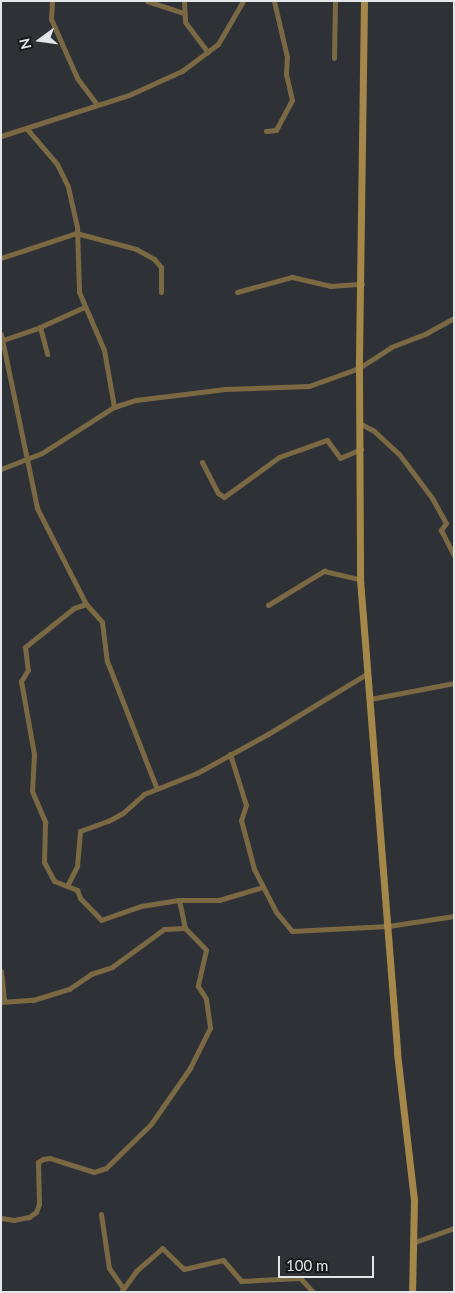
<!DOCTYPE html>
<style>
body{margin:0}
#map{position:relative;width:455px;height:1293px;overflow:hidden;background:#2e3236;font-family:Lato,sans-serif}
div>[style]{position:absolute}
.minor>*{height:5px;margin:-2.5px;padding:0 2.5px;transform-origin:2.5px;border-radius:2.5px;background:#7b6944}
.secondary>*{height:7px;margin:-3.5px;padding:0 3.5px;transform-origin:3.5px;border-radius:3.5px;background:#a58749}
span{translate:-50% -50%;white-space:nowrap;text-align:center;line-height:1.15;-webkit-text-stroke:4.5px #181a1c;paint-order:stroke}
.frame{position:absolute;inset:0;border:2px solid #e3e6e8;pointer-events:none}
.north{position:absolute;left:15px;top:15px;width:50px;height:50px;-webkit-text-stroke:4px #181a1c;paint-order:stroke;rotate:256deg;font-size:14px;font-weight:700;line-height:20px;text-align:center;color:#e3e6e8}
.north::after{content:'';display:block;margin:auto;width:18px;height:22px;background:#e3e6e8;clip-path:polygon(50% 0,100% 100%,50% 72%,0 100%)}
.scale{position:absolute;left:278px;top:1256px;width:96px;height:22px;box-sizing:border-box;border:2px solid #e3e6e8;border-top:0;padding-left:6px;font-size:15px;line-height:18px;white-space:nowrap;color:#e3e6e8;-webkit-text-stroke:4px #181a1c;paint-order:stroke}
</style>
<div id="map">
<div class="minor">
<div style="left:52px;top:1px;width:18px;rotate:93deg"></div>
<div style="left:51px;top:19px;width:27px;rotate:66deg"></div>
<div style="left:62px;top:44px;width:37px;rotate:66deg"></div>
<div style="left:77px;top:78px;width:31px;rotate:53deg"></div>
<div style="left:147px;top:1px;width:39px;rotate:18deg"></div>
<div style="left:184px;top:1px;width:21px;rotate:87deg"></div>
<div style="left:185px;top:22px;width:38px;rotate:53deg"></div>
<div style="left:334px;top:58px;width:57px;rotate:-89deg"></div>
<div style="left:27px;top:129px;width:46px;rotate:49.4deg"></div>
<div style="left:57px;top:164px;width:25px;rotate:64deg"></div>
<div style="left:68px;top:187px;width:41px;rotate:77.3deg"></div>
<div style="left:77px;top:227px;width:65px;rotate:88.2deg"></div>
<div style="left:79px;top:292px;width:63px;rotate:66.7deg"></div>
<div style="left:104px;top:350px;width:58px;rotate:80deg"></div>
<div style="left:266px;top:131px;width:10px;rotate:-6deg"></div>
<div style="left:276px;top:130px;width:34px;rotate:-62deg"></div>
<div style="left:292px;top:100px;width:27px;rotate:-103deg"></div>
<div style="left:286px;top:74px;width:17px;rotate:-87deg"></div>
<div style="left:287px;top:57px;width:57px;rotate:-103.1deg"></div>
<div style="left:1px;top:136px;width:134px;rotate:-17.8deg"></div>
<div style="left:129px;top:95px;width:58px;rotate:-24.4deg"></div>
<div style="left:182px;top:71px;width:45px;rotate:-36.9deg"></div>
<div style="left:218px;top:44px;width:50px;rotate:-59.8deg"></div>
<div style="left:1px;top:258px;width:79px;rotate:-18.4deg"></div>
<div style="left:76px;top:233px;width:62px;rotate:14.9deg"></div>
<div style="left:136px;top:249px;width:21px;rotate:29deg"></div>
<div style="left:154px;top:259px;width:11px;rotate:49deg"></div>
<div style="left:161px;top:267px;width:25px;rotate:90deg"></div>
<div style="left:237px;top:292px;width:57px;rotate:-15.3deg"></div>
<div style="left:292px;top:277px;width:39px;rotate:13deg"></div>
<div style="left:330px;top:286px;width:32px;rotate:-4deg"></div>
<div style="left:40px;top:327px;width:48px;rotate:-24.4deg"></div>
<div style="left:1px;top:334px;width:178px;rotate:78.3deg"></div>
<div style="left:37px;top:508px;width:108px;rotate:63deg"></div>
<div style="left:86px;top:604px;width:24px;rotate:48deg"></div>
<div style="left:102px;top:622px;width:39px;rotate:83deg"></div>
<div style="left:107px;top:661px;width:137px;rotate:68.7deg"></div>
<div style="left:3px;top:340px;width:39px;rotate:-19deg"></div>
<div style="left:40px;top:327px;width:28px;rotate:75deg"></div>
<div style="left:361px;top:424px;width:15px;rotate:28deg"></div>
<div style="left:374px;top:431px;width:34px;rotate:43deg"></div>
<div style="left:399px;top:454px;width:55px;rotate:53.1deg"></div>
<div style="left:432px;top:498px;width:29px;rotate:61deg"></div>
<div style="left:446px;top:523px;width:9px;rotate:126deg"></div>
<div style="left:441px;top:530px;width:29px;rotate:63deg"></div>
<div style="left:202px;top:462px;width:35px;rotate:63deg"></div>
<div style="left:218px;top:493px;width:7px;rotate:34deg"></div>
<div style="left:224px;top:497px;width:68px;rotate:-36deg"></div>
<div style="left:279px;top:457px;width:51px;rotate:-19.5deg"></div>
<div style="left:327px;top:440px;width:22px;rotate:54deg"></div>
<div style="left:340px;top:458px;width:23px;rotate:-23deg"></div>
<div style="left:1px;top:469px;width:44px;rotate:-21.3deg"></div>
<div style="left:42px;top:453px;width:85px;rotate:-32.6deg"></div>
<div style="left:114px;top:407px;width:23px;rotate:-18deg"></div>
<div style="left:136px;top:400px;width:90px;rotate:-7deg"></div>
<div style="left:225px;top:389px;width:84px;rotate:-2deg"></div>
<div style="left:309px;top:386px;width:53px;rotate:-19.8deg"></div>
<div style="left:359px;top:368px;width:38px;rotate:-33deg"></div>
<div style="left:391px;top:347px;width:36px;rotate:-21deg"></div>
<div style="left:425px;top:334px;width:33px;rotate:-29deg"></div>
<div style="left:86px;top:604px;width:13px;rotate:162deg"></div>
<div style="left:74px;top:608px;width:63px;rotate:141.5deg"></div>
<div style="left:25px;top:647px;width:23px;rotate:83deg"></div>
<div style="left:28px;top:670px;width:13px;rotate:122deg"></div>
<div style="left:21px;top:681px;width:74px;rotate:79.9deg"></div>
<div style="left:34px;top:754px;width:37px;rotate:93deg"></div>
<div style="left:32px;top:791px;width:34px;rotate:67deg"></div>
<div style="left:45px;top:822px;width:40px;rotate:91.4deg"></div>
<div style="left:44px;top:862px;width:21px;rotate:62deg"></div>
<div style="left:54px;top:881px;width:25px;rotate:21deg"></div>
<div style="left:77px;top:890px;width:9px;rotate:69deg"></div>
<div style="left:80px;top:898px;width:30px;rotate:46deg"></div>
<div style="left:101px;top:920px;width:42px;rotate:-19.3deg"></div>
<div style="left:141px;top:906px;width:38px;rotate:-9deg"></div>
<div style="left:179px;top:900px;width:40px"></div>
<div style="left:219px;top:900px;width:46px;rotate:-16.5deg"></div>
<div style="left:268px;top:605px;width:66px;rotate:-31.3deg"></div>
<div style="left:324px;top:571px;width:37px;rotate:13deg"></div>
<div style="left:370px;top:699px;width:86px;rotate:-10.8deg"></div>
<div style="left:230px;top:754px;width:53px;rotate:72.6deg"></div>
<div style="left:246px;top:805px;width:16px;rotate:108deg"></div>
<div style="left:241px;top:820px;width:51px;rotate:75.1deg"></div>
<div style="left:254px;top:869px;width:48px;rotate:62.9deg"></div>
<div style="left:276px;top:912px;width:25px;rotate:50deg"></div>
<div style="left:292px;top:931px;width:96px;rotate:-3deg"></div>
<div style="left:388px;top:926px;width:67px;rotate:-8.6deg"></div>
<div style="left:68px;top:884px;width:20px;rotate:-63deg"></div>
<div style="left:77px;top:866px;width:35px;rotate:-85deg"></div>
<div style="left:80px;top:831px;width:30px;rotate:-20deg"></div>
<div style="left:108px;top:821px;width:17px;rotate:-28deg"></div>
<div style="left:123px;top:813px;width:28px;rotate:-42deg"></div>
<div style="left:144px;top:794px;width:57px;rotate:-21.6deg"></div>
<div style="left:197px;top:773px;width:81px;rotate:-28.8deg"></div>
<div style="left:268px;top:734px;width:117px;rotate:-31.4deg"></div>
<div style="left:179px;top:900px;width:29px;rotate:78deg"></div>
<div style="left:1px;top:971px;width:30px;rotate:84deg"></div>
<div style="left:1px;top:1002px;width:32px;rotate:-4deg"></div>
<div style="left:33px;top:1000px;width:38px;rotate:-17deg"></div>
<div style="left:69px;top:989px;width:27px;rotate:-34deg"></div>
<div style="left:91px;top:974px;width:22px;rotate:-18deg"></div>
<div style="left:112px;top:967px;width:64px;rotate:-36.2deg"></div>
<div style="left:164px;top:929px;width:21px;rotate:-3deg"></div>
<div style="left:185px;top:928px;width:30px;rotate:46deg"></div>
<div style="left:206px;top:950px;width:37px;rotate:103deg"></div>
<div style="left:198px;top:986px;width:15px;rotate:58deg"></div>
<div style="left:206px;top:999px;width:29px;rotate:82deg"></div>
<div style="left:210px;top:1028px;width:45px;rotate:116.6deg"></div>
<div style="left:190px;top:1068px;width:68px;rotate:124.9deg"></div>
<div style="left:151px;top:1124px;width:63px;rotate:135.6deg"></div>
<div style="left:106px;top:1168px;width:13px;rotate:162deg"></div>
<div style="left:94px;top:1172px;width:46px;rotate:-162.3deg"></div>
<div style="left:50px;top:1158px;width:7px;rotate:172deg"></div>
<div style="left:43px;top:1159px;width:6px;rotate:149deg"></div>
<div style="left:38px;top:1162px;width:42px;rotate:88.6deg"></div>
<div style="left:39px;top:1204px;width:9px;rotate:111deg"></div>
<div style="left:36px;top:1212px;width:9px;rotate:144deg"></div>
<div style="left:29px;top:1217px;width:15px;rotate:169deg"></div>
<div style="left:14px;top:1220px;width:13px;rotate:-171deg"></div>
<div style="left:101px;top:1214px;width:55px;rotate:81.6deg"></div>
<div style="left:109px;top:1268px;width:24px;rotate:55deg"></div>
<div style="left:412px;top:1243px;width:45px;rotate:-19.7deg"></div>
<div style="left:121px;top:1292px;width:26px;rotate:-54deg"></div>
<div style="left:136px;top:1271px;width:35px;rotate:-41deg"></div>
<div style="left:162px;top:1248px;width:30px;rotate:44deg"></div>
<div style="left:184px;top:1269px;width:40px;rotate:-13deg"></div>
<div style="left:223px;top:1260px;width:28px;rotate:49deg"></div>
<div style="left:241px;top:1281px;width:59px;rotate:-2.9deg"></div>
<div style="left:300px;top:1278px;width:19px;rotate:47deg"></div>
</div>
<div class="secondary">
<div style="left:364px;top:1px;width:367px;rotate:90.8deg"></div>
<div style="left:359px;top:368px;width:211px;rotate:89.7deg"></div>
<div style="left:360px;top:579px;width:475px;rotate:85.5deg"></div>
<div style="left:397px;top:1053px;width:148px;rotate:83.4deg"></div>
<div style="left:414px;top:1200px;width:92px;rotate:91.2deg"></div>
</div>
<div class="frame"></div>
<div class="north">N</div>
<div class="scale">100 m</div>
</div>
